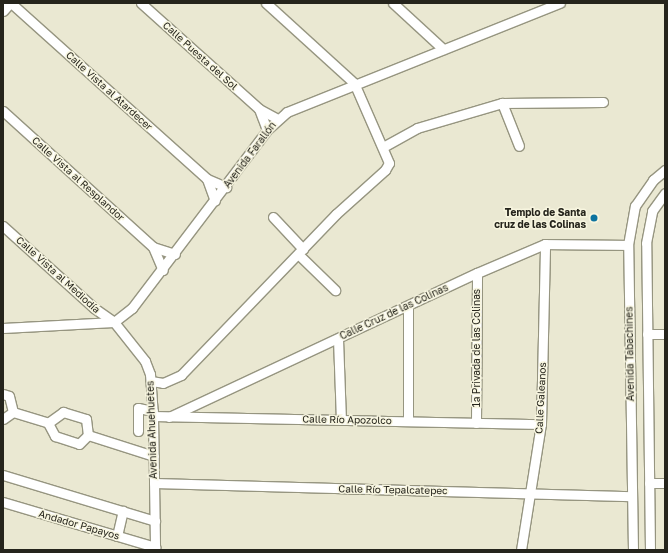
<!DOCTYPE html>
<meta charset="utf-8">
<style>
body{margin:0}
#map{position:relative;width:668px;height:553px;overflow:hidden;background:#eae8d2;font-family:"Golos Text",sans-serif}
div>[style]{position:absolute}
.roads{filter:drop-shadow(1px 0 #969580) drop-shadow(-1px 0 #969580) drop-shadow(0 1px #969580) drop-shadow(0 -1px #969580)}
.minor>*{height:9px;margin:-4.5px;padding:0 4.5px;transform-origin:4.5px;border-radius:4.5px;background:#fff}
.dots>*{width:11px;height:11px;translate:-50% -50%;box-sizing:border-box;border:2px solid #f7f5df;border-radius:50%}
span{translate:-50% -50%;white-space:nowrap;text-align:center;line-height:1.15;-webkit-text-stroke:3px #f7f5df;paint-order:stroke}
.street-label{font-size:10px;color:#25241c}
.poi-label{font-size:10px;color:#25241c;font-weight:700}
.right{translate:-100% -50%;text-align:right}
.frame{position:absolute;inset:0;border:4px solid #25241c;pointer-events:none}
</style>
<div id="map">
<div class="roads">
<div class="minor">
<div style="left:11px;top:3px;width:263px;rotate:41.9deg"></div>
<div style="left:207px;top:179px;width:21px;rotate:23deg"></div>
<div style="left:141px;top:3px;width:159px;rotate:41.9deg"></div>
<div style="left:259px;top:109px;width:21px;rotate:28deg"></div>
<div style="left:393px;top:3px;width:68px;rotate:42.6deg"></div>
<div style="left:3px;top:11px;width:11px;rotate:-49deg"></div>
<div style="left:502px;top:103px;width:46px;rotate:68.4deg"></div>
<div style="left:259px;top:109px;width:22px;rotate:69deg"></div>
<div style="left:3px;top:111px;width:202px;rotate:42.2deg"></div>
<div style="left:153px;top:247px;width:23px;rotate:18deg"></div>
<div style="left:383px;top:147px;width:39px;rotate:-29deg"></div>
<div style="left:417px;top:128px;width:89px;rotate:-16.4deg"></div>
<div style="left:502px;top:103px;width:101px;rotate:-0.6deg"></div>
<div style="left:207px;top:179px;width:23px;rotate:70deg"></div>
<div style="left:273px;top:217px;width:44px;rotate:46.8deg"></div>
<div style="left:3px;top:226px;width:122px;rotate:42deg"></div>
<div style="left:94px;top:308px;width:24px;rotate:35deg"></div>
<div style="left:114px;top:322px;width:50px;rotate:51.5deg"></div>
<div style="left:145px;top:361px;width:14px;rotate:69deg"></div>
<div style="left:150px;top:374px;width:42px;rotate:85.9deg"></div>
<div style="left:153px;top:416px;width:134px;rotate:89.1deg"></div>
<div style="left:153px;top:247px;width:25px;rotate:67deg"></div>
<div style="left:298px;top:254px;width:52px;rotate:44.2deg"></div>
<div style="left:408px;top:306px;width:115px;rotate:90deg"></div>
<div style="left:3px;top:328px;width:111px;rotate:-3.1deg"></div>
<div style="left:114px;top:322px;width:23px;rotate:-38deg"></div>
<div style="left:132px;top:308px;width:223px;rotate:-52.8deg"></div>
<div style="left:267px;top:130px;width:27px;rotate:-42deg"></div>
<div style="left:287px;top:112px;width:294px;rotate:-21.8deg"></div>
<div style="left:647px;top:334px;width:18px"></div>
<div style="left:338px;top:339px;width:81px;rotate:87.9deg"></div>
<div style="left:151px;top:381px;width:12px;rotate:9deg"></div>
<div style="left:163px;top:383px;width:20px;rotate:-24deg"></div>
<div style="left:181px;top:375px;width:223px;rotate:-46.1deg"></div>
<div style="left:336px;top:214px;width:66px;rotate:-41.9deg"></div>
<div style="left:385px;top:170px;width:8px;rotate:-60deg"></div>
<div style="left:389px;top:163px;width:87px;rotate:-113.6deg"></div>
<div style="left:354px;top:83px;width:119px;rotate:-137.7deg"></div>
<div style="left:3px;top:394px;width:6px;rotate:18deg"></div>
<div style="left:9px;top:396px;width:16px;rotate:76deg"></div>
<div style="left:13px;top:412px;width:37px;rotate:17deg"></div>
<div style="left:48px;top:423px;width:15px;rotate:62deg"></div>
<div style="left:55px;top:436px;width:25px;rotate:18deg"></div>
<div style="left:79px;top:444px;width:13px;rotate:-45deg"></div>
<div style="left:153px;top:416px;width:388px;rotate:1.2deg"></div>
<div style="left:169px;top:417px;width:340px;rotate:-25.1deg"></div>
<div style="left:477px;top:273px;width:74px;rotate:-23.1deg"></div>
<div style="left:545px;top:244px;width:83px;rotate:0.7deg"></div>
<div style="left:3px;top:419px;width:12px;rotate:-35deg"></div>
<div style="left:48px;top:423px;width:19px;rotate:-36deg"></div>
<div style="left:63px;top:412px;width:24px;rotate:17deg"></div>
<div style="left:86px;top:419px;width:16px;rotate:83deg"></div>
<div style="left:476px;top:423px;width:150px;rotate:-89.6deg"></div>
<div style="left:138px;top:431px;width:23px;rotate:-90deg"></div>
<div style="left:138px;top:408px;width:15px;rotate:11deg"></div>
<div style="left:88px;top:435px;width:69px;rotate:17.7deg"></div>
<div style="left:3px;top:475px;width:159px;rotate:16.8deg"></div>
<div style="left:154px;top:483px;width:478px;rotate:1.6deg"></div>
<div style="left:649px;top:483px;width:16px"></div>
<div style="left:3px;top:502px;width:159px;rotate:16.5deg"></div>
<div style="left:117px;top:536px;width:26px;rotate:-77deg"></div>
<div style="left:521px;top:550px;width:128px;rotate:-81deg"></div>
<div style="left:541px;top:424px;width:180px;rotate:-88.7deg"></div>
<div style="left:633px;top:550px;width:305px;rotate:-90.9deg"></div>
<div style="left:628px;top:245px;width:40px;rotate:-80deg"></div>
<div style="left:635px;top:206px;width:32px;rotate:-55deg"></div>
<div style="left:653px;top:180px;width:16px;rotate:-40deg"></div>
<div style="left:650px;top:550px;width:307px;rotate:-90.7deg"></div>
<div style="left:646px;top:243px;width:33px;rotate:-79deg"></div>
<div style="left:652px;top:211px;width:22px;rotate:-54deg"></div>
</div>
</div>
<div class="dots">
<div style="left:594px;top:218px;background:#0d739f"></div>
</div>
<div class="street-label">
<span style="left:200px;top:56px;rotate:42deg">Calle Puesta del Sol</span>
<span style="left:109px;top:91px;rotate:42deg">Calle Vista al Atardecer</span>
<span style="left:250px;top:155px;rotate:-53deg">Avenida Farallón</span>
<span style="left:78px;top:179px;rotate:42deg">Calle Vista al Resplandor</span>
<span style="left:58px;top:275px;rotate:42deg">Calle Vista al Mediodía</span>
<span style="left:394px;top:312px;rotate:-25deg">Calle Cruz de las Colinas</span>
<span style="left:477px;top:348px;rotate:-90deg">1ª Privada de las Colinas</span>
<span style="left:630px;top:354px;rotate:-91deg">Avenida Tabachines</span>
<span style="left:541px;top:398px;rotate:-87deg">Calle Galeanos</span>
<span style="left:347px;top:420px;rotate:1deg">Calle Río Apozolco</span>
<span style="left:152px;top:430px;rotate:-92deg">Avenida Ahuehuetes</span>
<span style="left:393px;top:490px;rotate:1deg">Calle Río Tepalcatepec</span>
<span style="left:79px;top:525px;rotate:16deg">Andador Papayos</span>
</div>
<div class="poi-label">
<span class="right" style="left:586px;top:218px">Templo de Santa<br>cruz de las Colinas</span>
</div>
<div class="frame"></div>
</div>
